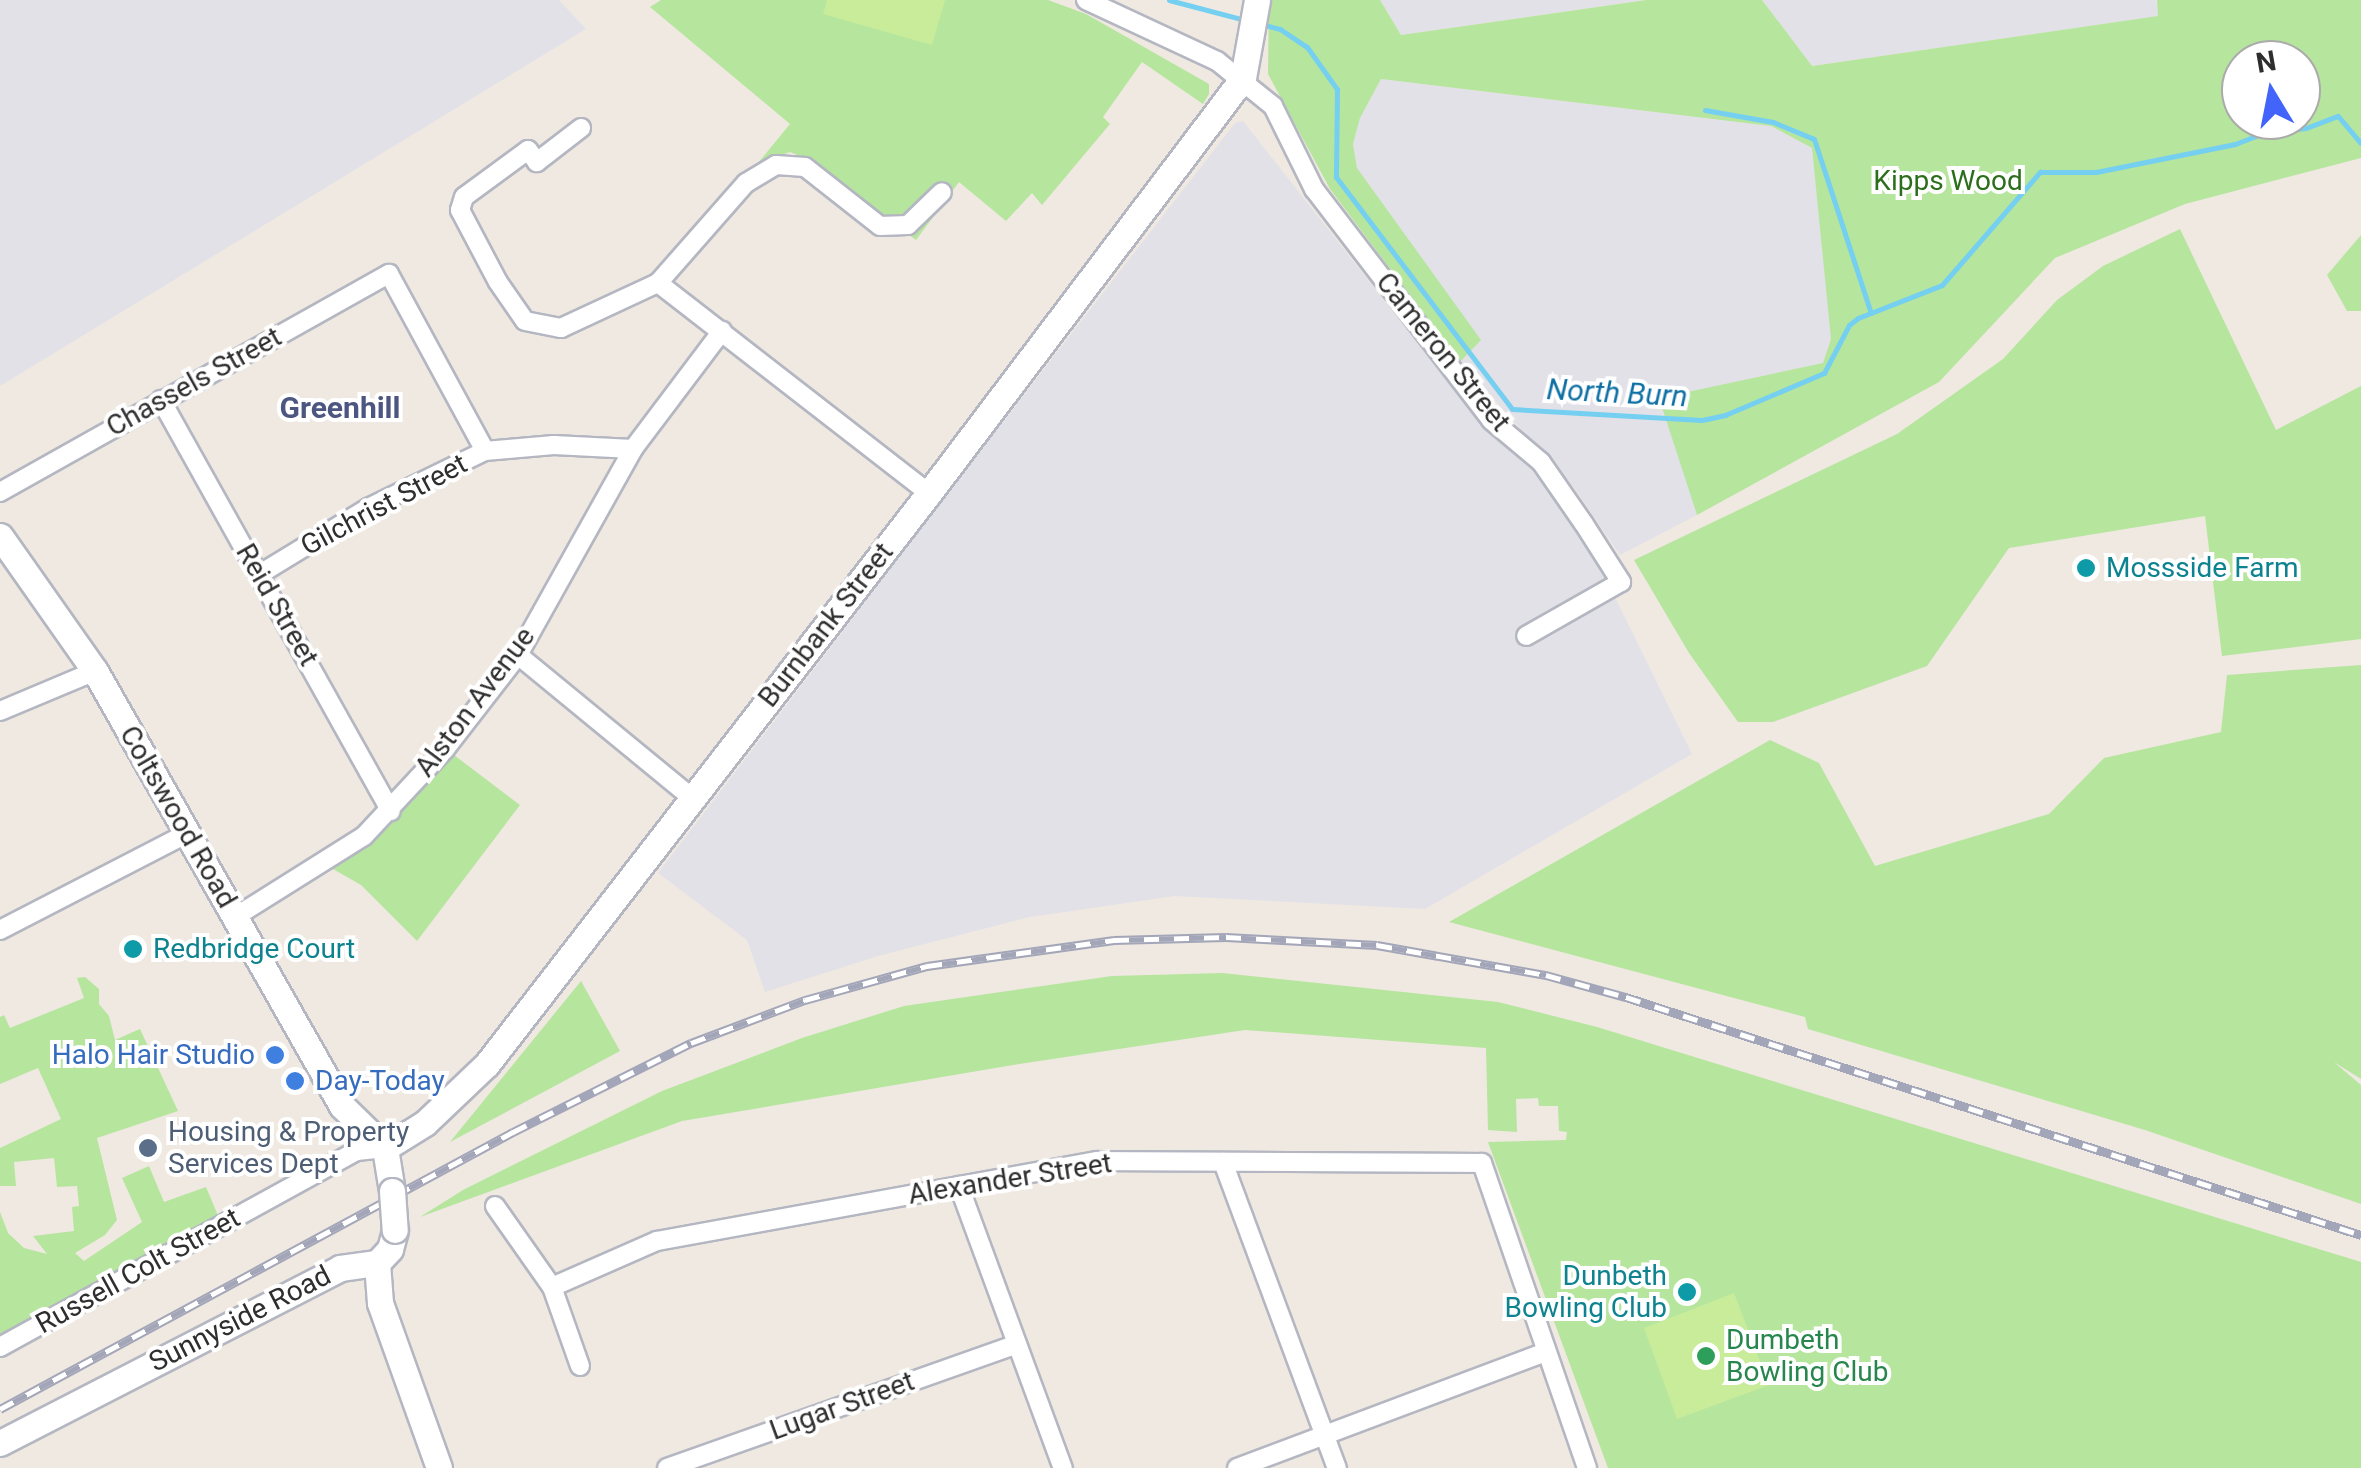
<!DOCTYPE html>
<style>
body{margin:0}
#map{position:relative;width:2361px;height:1468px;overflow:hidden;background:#efe9e1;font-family:Roboto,sans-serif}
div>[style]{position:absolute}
.industrial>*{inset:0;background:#e3e1e8}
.green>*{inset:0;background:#b6e59e}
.pitch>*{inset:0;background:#c9ec9a}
.stream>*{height:5px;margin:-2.5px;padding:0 2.5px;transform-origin:2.5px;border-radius:2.5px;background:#75cff0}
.roads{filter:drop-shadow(2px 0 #b4b7c1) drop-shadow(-2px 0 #b4b7c1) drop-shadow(0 2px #b4b7c1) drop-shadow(0 -2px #b4b7c1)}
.minor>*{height:18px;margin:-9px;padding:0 9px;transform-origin:9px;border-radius:9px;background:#fff}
.secondary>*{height:25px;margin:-12.5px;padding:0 12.5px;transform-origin:12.5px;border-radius:12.5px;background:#fff}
.rail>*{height:9px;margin-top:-4.5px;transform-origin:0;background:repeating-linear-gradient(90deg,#fff 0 15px,#a3a6b8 0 30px);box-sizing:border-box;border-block:2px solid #a3a6b8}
.bridges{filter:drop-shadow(2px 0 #b4b7c1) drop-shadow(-2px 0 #b4b7c1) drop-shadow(0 2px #b4b7c1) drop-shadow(0 -2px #b4b7c1)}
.secondary-bridge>*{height:25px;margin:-12.5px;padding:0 12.5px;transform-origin:12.5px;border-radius:12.5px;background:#fff}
.dots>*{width:28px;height:28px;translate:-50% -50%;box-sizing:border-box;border:5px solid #fff;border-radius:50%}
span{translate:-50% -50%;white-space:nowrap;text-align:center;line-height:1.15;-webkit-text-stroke:8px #fff;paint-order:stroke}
.park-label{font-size:28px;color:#2c6e1b}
.street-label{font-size:28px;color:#2e2e2e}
.culture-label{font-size:28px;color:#0d838f}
.left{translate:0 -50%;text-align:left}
.right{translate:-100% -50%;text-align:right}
.shop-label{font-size:28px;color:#366cbe}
.service-label{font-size:28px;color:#4e5e75}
.leisure-label{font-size:28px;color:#27864d}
.water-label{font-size:30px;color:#0d6fa3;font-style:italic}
.neighbourhood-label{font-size:30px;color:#4d5680;font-weight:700}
.north{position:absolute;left:2221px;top:40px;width:100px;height:100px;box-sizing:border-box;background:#fff;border:2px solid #ababab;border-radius:50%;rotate:350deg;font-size:28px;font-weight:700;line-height:40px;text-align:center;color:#2e2e2e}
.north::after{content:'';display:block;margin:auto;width:35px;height:45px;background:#4264fb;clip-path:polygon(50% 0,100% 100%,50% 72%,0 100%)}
</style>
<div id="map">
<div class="industrial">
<div style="clip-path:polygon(0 0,559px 0,586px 29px,0 386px)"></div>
<div style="clip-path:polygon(1380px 0,1644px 0,1401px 35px)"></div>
<div style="clip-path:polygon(1762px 0,2156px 0,2159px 16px,1811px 66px)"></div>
<div style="clip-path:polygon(1381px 79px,1771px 126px,1812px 148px,1832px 339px,1824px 363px,1660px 398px,1697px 515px,1620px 555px,1575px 489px,1460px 362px,1480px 340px,1357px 168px,1353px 144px,1360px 118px)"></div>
<div style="clip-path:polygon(1243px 121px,1482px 425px,1515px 449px,1583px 532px,1692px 754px,1425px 909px,1175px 896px,1030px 917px,878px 956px,765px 992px,747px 940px,658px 873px,1009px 414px,1235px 123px)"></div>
</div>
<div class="green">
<div style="clip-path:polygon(661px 0,1048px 0,1086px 14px,1209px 84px,1209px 94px,1203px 104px,1142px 62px,1103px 117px,1110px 124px,1042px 205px,1032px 193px,1006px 221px,959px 182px,916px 240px,804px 158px,790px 152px,758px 163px,790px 124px,650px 7px)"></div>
<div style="clip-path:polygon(evenodd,1269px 0,1380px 0,1401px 35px,1646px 0,1762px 0,1812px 66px,2158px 16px,2157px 0,2361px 0,2361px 158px,2185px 204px,2055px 258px,1939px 382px,1697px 515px,1659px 398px,1823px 363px,1831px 339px,1812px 148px,1771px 126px,1381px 79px,1360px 118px,1353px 144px,1357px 168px,1481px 340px,1460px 362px,1330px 189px,1268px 74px,1269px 0,2241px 60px,2301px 60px,2301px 120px,2241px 120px,2241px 60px)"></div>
<div style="clip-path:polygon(2180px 229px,2276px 430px,2361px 386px,2361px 639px,2222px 656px,2205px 516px,2009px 548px,1927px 666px,1773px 722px,1738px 722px,1689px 653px,1634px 560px,1897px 434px,2003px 359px,2057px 300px,2103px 266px)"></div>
<div style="clip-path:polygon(2361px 235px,2361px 311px,2347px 311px,2327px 275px)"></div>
<div style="clip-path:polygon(2361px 665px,2361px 1079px,2334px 1062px,2361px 1085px,2361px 1204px,2145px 1130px,1808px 1029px,1805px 1017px,1449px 922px,1770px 740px,1819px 763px,1875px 866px,2049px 814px,2104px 758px,2221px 732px,2227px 675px)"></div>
<div style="clip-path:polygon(454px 755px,520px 805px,417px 941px,361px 885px,333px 869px,370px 844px)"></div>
<div style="clip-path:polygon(1222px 973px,1498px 1002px,1597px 1027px,2361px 1262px,2361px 1468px,1608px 1468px,1488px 1142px,1566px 1140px,1567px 1132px,1559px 1131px,1558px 1106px,1539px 1106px,1538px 1098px,1516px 1099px,1517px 1132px,1488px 1130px,1486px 1048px,1245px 1030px,1013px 1065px,682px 1121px,420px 1217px,463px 1190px,662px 1091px,802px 1038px,904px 1006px,1112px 976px)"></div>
<div style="clip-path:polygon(85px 977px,99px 989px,99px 1004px,109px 1016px,115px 1040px,140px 1029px,178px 1111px,97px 1138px,117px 1220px,105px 1235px,75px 1253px,84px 1261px,142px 1222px,122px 1178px,149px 1166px,164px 1202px,206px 1187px,222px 1225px,0 1347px,0 1212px,8px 1233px,24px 1248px,47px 1254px,33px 1236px,74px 1231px,72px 1207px,79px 1206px,77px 1186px,57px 1187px,54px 1158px,14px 1162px,16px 1186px,0 1186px,0 1148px,61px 1119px,38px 1068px,0 1084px,0 1017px,4px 1015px,10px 1028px,84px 998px,77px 978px)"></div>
<div style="clip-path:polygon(581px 981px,620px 1051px,450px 1142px)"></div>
</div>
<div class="pitch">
<div style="clip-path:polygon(827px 0,945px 0,932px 45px,823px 14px)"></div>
<div style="clip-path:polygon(1734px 1293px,1769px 1385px,1677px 1419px,1644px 1328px)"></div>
</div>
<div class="stream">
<div style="left:1169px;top:0;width:79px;rotate:14.7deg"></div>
<div style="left:1261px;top:24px;width:20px;rotate:15deg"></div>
<div style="left:1280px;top:29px;width:32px;rotate:34deg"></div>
<div style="left:1307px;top:47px;width:52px;rotate:54.5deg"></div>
<div style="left:1337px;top:89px;width:88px;rotate:90.7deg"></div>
<div style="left:1336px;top:177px;width:291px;rotate:52.8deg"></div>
<div style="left:1512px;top:409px;width:190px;rotate:3.3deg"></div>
<div style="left:1702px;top:420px;width:24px;rotate:-12deg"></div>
<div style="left:1725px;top:415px;width:108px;rotate:-23deg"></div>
<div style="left:1824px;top:373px;width:54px;rotate:-62.5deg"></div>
<div style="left:1849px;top:325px;width:11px;rotate:-38deg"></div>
<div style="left:1858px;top:318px;width:90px;rotate:-21.4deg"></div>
<div style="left:1942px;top:285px;width:150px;rotate:-49.1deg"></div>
<div style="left:2040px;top:172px;width:56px"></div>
<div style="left:2096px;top:172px;width:142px;rotate:-11.4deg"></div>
<div style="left:2235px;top:144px;width:30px;rotate:-21deg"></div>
<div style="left:2263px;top:133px;width:43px;rotate:-6.6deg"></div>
<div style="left:2306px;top:128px;width:34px;rotate:-21deg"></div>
<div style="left:2338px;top:116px;width:35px;rotate:50deg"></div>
<div style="left:1705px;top:110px;width:69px;rotate:10deg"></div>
<div style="left:1773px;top:122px;width:44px;rotate:22.5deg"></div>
<div style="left:1814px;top:139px;width:183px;rotate:71.9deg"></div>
</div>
<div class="roads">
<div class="minor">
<div style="left:1086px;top:0;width:145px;rotate:25deg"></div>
<div style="left:1217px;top:61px;width:72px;rotate:38.8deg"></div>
<div style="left:1273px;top:106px;width:93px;rotate:63.7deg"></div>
<div style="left:1314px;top:189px;width:291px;rotate:52.5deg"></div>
<div style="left:1491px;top:420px;width:65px;rotate:40deg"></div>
<div style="left:1541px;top:462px;width:75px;rotate:55.3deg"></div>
<div style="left:1584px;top:524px;width:69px;rotate:57.5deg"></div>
<div style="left:1621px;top:582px;width:109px;rotate:150.4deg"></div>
<div style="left:581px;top:128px;width:56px;rotate:142.3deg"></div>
<div style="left:537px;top:162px;width:15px;rotate:-127deg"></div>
<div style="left:528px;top:150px;width:79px;rotate:143.7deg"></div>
<div style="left:464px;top:197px;width:14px;rotate:107deg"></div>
<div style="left:460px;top:210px;width:81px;rotate:62.2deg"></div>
<div style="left:498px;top:282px;width:47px;rotate:55.3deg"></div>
<div style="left:525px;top:321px;width:37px;rotate:11deg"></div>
<div style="left:561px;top:328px;width:107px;rotate:-24.9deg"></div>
<div style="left:658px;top:283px;width:133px;rotate:-48.7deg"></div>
<div style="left:746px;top:183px;width:35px;rotate:-31deg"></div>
<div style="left:776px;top:165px;width:29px;rotate:4deg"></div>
<div style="left:805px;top:167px;width:95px;rotate:38.2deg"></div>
<div style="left:880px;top:226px;width:28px;rotate:-2deg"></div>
<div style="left:908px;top:225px;width:47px;rotate:-44.1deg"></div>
<div style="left:658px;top:283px;width:343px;rotate:37.8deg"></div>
<div style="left:161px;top:400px;width:471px;rotate:60.8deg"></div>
<div style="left:0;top:492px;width:446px;rotate:-29.3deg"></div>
<div style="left:389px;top:274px;width:201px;rotate:61.5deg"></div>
<div style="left:260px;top:574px;width:127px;rotate:-31.4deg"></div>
<div style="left:368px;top:508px;width:130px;rotate:-26deg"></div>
<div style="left:485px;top:451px;width:69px;rotate:-5deg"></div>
<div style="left:554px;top:445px;width:79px;rotate:2.9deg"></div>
<div style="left:518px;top:655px;width:225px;rotate:39.4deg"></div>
<div style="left:0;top:711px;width:103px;rotate:-22.8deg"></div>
<div style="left:235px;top:917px;width:152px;rotate:-32.1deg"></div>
<div style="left:364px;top:836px;width:119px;rotate:-47deg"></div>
<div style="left:445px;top:749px;width:119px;rotate:-52.2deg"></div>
<div style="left:518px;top:655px;width:236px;rotate:-60.8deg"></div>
<div style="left:633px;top:449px;width:148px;rotate:-53deg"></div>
<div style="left:0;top:930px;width:212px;rotate:-27.3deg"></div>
<div style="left:1223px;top:1162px;width:327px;rotate:69.6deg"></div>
<div style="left:959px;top:1186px;width:301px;rotate:69.8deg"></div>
<div style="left:495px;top:1206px;width:99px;rotate:54.9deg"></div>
<div style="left:0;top:1347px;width:407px;rotate:-28.8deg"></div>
<div style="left:357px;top:1151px;width:28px;rotate:-6deg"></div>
<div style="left:580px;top:1366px;width:84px;rotate:-109.5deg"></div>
<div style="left:552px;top:1287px;width:115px;rotate:-23.7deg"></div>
<div style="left:657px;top:1241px;width:447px;rotate:-10.3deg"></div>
<div style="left:1097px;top:1161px;width:385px;rotate:0.3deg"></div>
<div style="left:1482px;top:1163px;width:323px;rotate:71deg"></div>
<div style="left:667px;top:1468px;width:371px;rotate:-19.5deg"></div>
<div style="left:1237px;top:1468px;width:329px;rotate:-20.6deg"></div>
</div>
<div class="secondary">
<div style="left:0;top:536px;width:165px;rotate:54.9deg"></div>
<div style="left:95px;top:671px;width:500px;rotate:60.41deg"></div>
<div style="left:342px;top:1106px;width:60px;rotate:44.3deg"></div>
<div style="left:385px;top:1148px;width:47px;rotate:-32deg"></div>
<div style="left:425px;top:1123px;width:86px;rotate:-43.6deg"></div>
<div style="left:487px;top:1064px;width:722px;rotate:-52.26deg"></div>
<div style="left:929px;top:493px;width:520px;rotate:-52.89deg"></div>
<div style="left:1243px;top:78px;width:79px;rotate:-79.8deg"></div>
<div style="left:385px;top:1148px;width:44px;rotate:80.8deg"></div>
<div style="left:377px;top:1263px;width:40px;rotate:85.7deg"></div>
<div style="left:380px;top:1303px;width:175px;rotate:70.3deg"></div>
<div style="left:0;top:1443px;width:382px;rotate:-27.2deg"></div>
<div style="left:340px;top:1268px;width:37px;rotate:-8deg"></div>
<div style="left:377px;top:1263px;width:19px;rotate:-47deg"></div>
<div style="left:390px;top:1249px;width:20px;rotate:-75deg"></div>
</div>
</div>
<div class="rail">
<div style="left:0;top:1409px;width:583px;rotate:-28.37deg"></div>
<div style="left:513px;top:1132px;width:199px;rotate:-26.6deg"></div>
<div style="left:691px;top:1043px;width:122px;rotate:-20.7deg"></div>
<div style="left:805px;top:1000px;width:127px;rotate:-15.6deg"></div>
<div style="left:927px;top:966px;width:189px;rotate:-7.9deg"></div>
<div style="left:1114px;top:940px;width:112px;rotate:-1.5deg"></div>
<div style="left:1226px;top:937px;width:151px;rotate:3deg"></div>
<div style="left:1377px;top:945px;width:172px;rotate:10.1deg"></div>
<div style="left:1546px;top:975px;width:83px;rotate:15.4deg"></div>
<div style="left:1626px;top:997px;width:773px;rotate:17.94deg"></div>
</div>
<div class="bridges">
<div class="secondary-bridge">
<div style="left:392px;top:1191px;width:39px;rotate:86deg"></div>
</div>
</div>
<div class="dots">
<div style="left:2086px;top:568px;background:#0f9aa8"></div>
<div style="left:133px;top:949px;background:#0f9aa8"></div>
<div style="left:275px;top:1055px;background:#3f7fe0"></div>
<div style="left:295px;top:1081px;background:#3f7fe0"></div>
<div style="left:148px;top:1148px;background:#5c6f8a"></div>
<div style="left:1687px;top:1292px;background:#0f9aa8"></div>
<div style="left:1706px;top:1356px;background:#2e9e5b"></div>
</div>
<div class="park-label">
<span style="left:1948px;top:181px">Kipps Wood</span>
</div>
<div class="street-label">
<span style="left:1443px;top:352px;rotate:51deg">Cameron Street</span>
<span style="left:194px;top:382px;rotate:-29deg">Chassels Street</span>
<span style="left:384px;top:505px;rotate:-28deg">Gilchrist Street</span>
<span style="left:277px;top:605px;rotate:60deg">Reid Street</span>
<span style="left:826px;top:625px;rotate:-52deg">Burnbank Street</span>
<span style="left:475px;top:702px;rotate:-53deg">Alston Avenue</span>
<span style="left:178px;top:817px;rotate:60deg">Coltswood Road</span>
<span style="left:1010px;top:1179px;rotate:-9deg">Alexander Street</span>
<span style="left:138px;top:1271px;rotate:-29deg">Russell Colt Street</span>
<span style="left:240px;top:1319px;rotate:-27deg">Sunnyside Road</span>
<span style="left:842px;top:1406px;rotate:-20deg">Lugar Street</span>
</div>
<div class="culture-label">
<span class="left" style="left:2106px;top:568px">Mossside Farm</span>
<span class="left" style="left:153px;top:949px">Redbridge Court</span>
<span class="right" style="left:1667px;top:1292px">Dunbeth<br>Bowling Club</span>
</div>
<div class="shop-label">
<span class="right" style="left:255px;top:1055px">Halo Hair Studio</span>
<span class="left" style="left:315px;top:1081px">Day-Today</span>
</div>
<div class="service-label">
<span class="left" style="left:168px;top:1148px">Housing &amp; Property<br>Services Dept</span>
</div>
<div class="leisure-label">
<span class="left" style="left:1726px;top:1356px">Dumbeth<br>Bowling Club</span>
</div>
<div class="water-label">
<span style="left:1617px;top:393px;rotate:3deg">North Burn</span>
</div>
<div class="neighbourhood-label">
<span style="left:340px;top:408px">Greenhill</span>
</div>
<div class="north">N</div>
</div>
